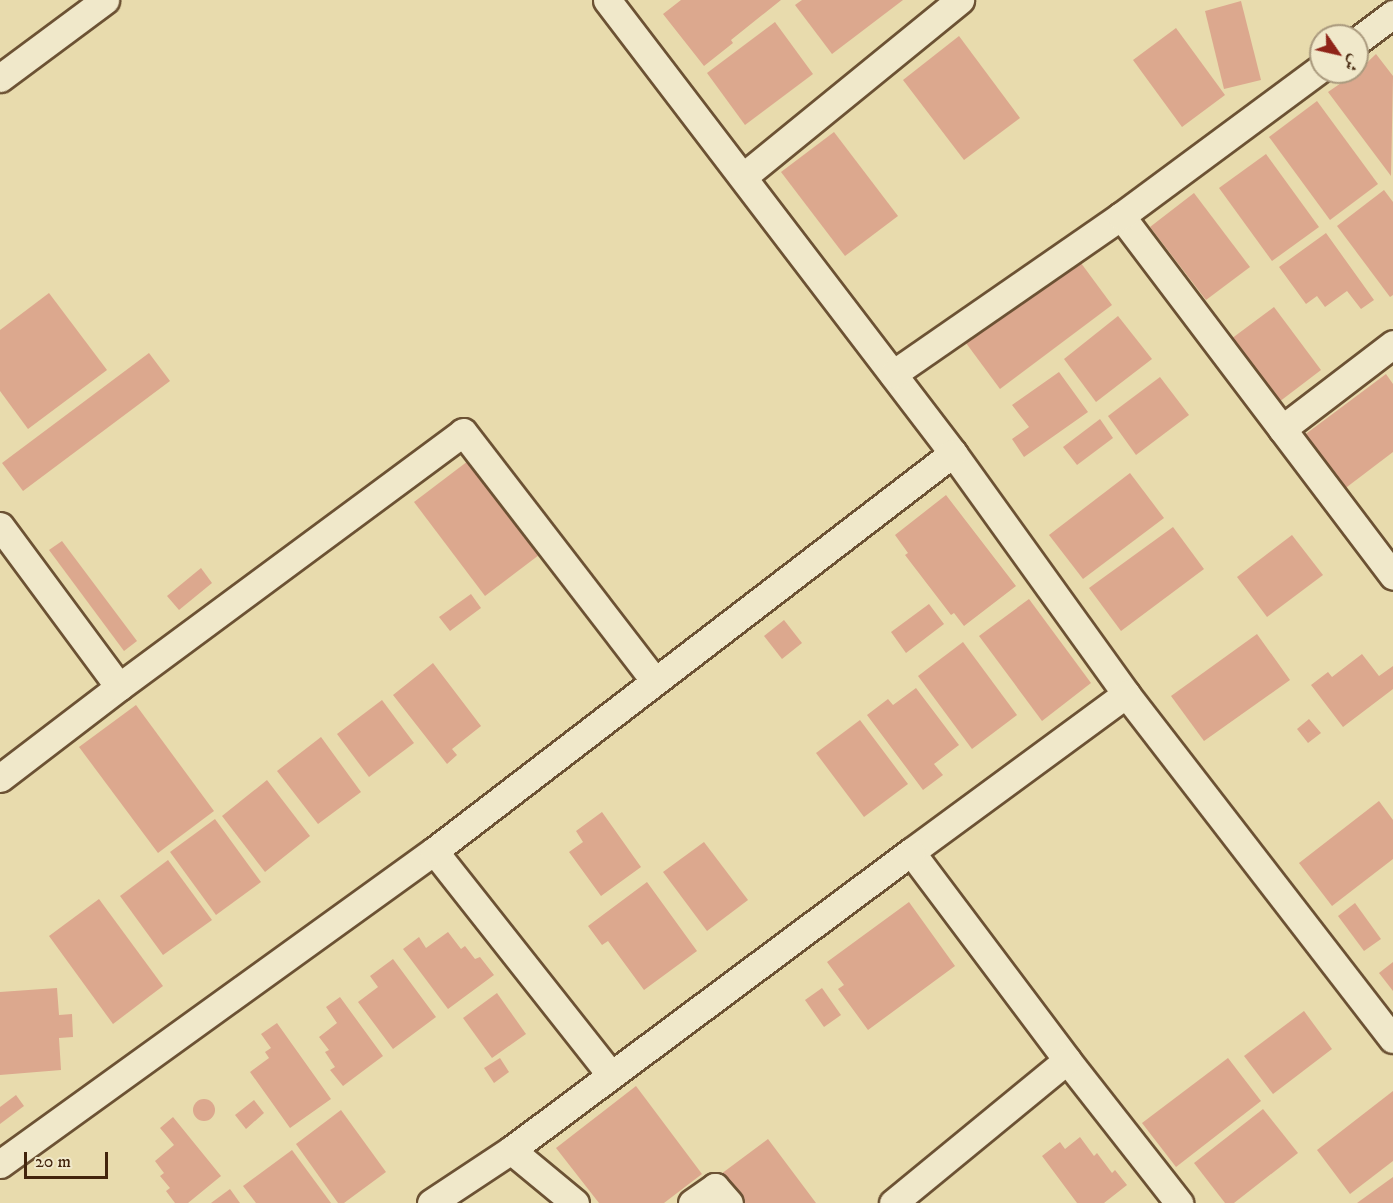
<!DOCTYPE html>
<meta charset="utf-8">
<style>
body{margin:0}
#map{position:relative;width:1393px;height:1203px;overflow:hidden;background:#e8dbad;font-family:"IM FELL DW Pica",Amiri,serif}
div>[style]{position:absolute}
.building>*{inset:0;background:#dca88e}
.round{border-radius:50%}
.roads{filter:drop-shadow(2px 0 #6c5234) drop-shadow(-2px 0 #6c5234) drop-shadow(0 2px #6c5234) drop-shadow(0 -2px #6c5234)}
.street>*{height:27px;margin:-13.5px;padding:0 13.5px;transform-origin:13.5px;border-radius:13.5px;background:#f0e8ca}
span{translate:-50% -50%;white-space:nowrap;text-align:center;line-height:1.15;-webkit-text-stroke:6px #f0e8ca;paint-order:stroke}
.north{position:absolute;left:1309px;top:24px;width:60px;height:60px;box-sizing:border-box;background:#f0e8ca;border:2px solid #aa9a7e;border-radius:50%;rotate:124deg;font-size:16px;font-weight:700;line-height:24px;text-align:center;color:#42240c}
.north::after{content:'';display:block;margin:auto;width:21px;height:27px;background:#8f2418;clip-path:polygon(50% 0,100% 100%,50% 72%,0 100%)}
.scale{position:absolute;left:24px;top:1152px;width:84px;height:27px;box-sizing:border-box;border:3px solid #42240c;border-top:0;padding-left:8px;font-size:18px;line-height:21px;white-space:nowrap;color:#42240c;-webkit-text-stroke:4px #f0e8ca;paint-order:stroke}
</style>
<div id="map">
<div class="building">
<div style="clip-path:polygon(681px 0,781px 0,731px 40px,733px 43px,704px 66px,663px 14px)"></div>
<div style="clip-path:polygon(802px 0,903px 0,832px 54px,795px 5px)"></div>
<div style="clip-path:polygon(1241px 1px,1261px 80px,1224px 89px,1205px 11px)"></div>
<div style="clip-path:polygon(775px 22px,813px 74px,745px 125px,707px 73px)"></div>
<div style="clip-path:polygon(1176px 28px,1225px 95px,1182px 127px,1133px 60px)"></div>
<div style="clip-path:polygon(959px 36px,1020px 118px,964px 160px,903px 80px)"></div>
<div style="clip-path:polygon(1376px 54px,1393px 76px,1391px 176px,1328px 92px,1357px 72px)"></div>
<div style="clip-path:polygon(1317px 101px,1378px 184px,1330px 220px,1269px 137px)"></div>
<div style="clip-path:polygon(834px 132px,898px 216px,845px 256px,781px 172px)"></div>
<div style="clip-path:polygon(1266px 154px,1319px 227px,1272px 261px,1219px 188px)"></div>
<div style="clip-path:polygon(1384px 190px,1393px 202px,1393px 295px,1390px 297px,1337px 226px)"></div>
<div style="clip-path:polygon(1194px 193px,1250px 267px,1206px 300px,1150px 227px)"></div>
<div style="clip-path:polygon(1326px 233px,1374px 300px,1361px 309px,1347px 291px,1325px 307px,1317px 296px,1306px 304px,1279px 267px)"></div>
<div style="clip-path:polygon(1078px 259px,1112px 305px,1000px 389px,966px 343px)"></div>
<div style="clip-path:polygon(49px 293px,107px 370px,28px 429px,0 391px,0 330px)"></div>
<div style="clip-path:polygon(1274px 307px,1321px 370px,1279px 402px,1231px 339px)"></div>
<div style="clip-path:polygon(1118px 316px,1152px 359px,1096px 402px,1064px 359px)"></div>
<div style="clip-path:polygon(149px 353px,170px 381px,23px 491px,2px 463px)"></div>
<div style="clip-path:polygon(1059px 372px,1088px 412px,1024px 457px,1012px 439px,1029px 427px,1012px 405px)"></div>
<div style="clip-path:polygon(1386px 374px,1393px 384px,1393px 452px,1343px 490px,1303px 436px)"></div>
<div style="clip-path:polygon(1160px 377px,1189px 415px,1136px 455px,1108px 416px)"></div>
<div style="clip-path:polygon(1100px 419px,1113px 438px,1077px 465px,1063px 447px)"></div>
<div style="clip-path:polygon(468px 461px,539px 555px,485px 596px,414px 502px)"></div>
<div style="clip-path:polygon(1130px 473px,1164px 518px,1083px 579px,1049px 535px)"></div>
<div style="clip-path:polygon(946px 495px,1016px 586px,964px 626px,954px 613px,951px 615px,905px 555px,908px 553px,895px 535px)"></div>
<div style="clip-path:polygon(1173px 527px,1204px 569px,1121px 631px,1089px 588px)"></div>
<div style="clip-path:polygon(1292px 535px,1323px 575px,1267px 617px,1237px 577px)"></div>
<div style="clip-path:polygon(62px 541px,137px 641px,124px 651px,49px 550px)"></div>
<div style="clip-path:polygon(201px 568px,212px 583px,179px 610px,167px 596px)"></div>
<div style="clip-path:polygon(471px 594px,481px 608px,450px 631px,439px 617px)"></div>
<div style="clip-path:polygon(1029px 599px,1091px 683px,1042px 721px,979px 636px)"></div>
<div style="clip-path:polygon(929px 604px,944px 624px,906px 653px,891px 632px)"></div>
<div style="clip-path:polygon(784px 620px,802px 643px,782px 659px,764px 636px)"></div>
<div style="clip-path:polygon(1257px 634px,1290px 680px,1204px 741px,1171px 696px)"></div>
<div style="clip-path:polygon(963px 642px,1017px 715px,972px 749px,918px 676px)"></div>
<div style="clip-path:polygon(1362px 654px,1379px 676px,1393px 666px,1393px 689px,1343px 727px,1311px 685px,1328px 672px,1332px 677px)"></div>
<div style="clip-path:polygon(433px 663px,481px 726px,452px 749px,457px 755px,447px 764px,393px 695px)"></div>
<div style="clip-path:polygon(916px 688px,959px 745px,934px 764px,943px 775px,923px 790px,867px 715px,888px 699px,893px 705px)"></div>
<div style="clip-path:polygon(382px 700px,414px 743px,369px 777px,337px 734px)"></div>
<div style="clip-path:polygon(136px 705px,214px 811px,158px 853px,79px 747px)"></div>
<div style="clip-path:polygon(1309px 719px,1321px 733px,1308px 743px,1297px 729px)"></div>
<div style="clip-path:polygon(860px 720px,908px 784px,864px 817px,816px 753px)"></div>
<div style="clip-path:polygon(321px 737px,361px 792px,318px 824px,277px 771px)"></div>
<div style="clip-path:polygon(267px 780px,310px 836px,265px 872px,222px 816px)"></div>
<div style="clip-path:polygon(1379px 801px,1393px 820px,1393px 859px,1332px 906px,1299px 863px)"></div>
<div style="clip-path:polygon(602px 812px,641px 867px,601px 896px,569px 852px,583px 842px,576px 831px)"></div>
<div style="clip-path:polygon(215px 819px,261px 882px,216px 915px,170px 852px)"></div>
<div style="clip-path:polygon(704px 842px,748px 900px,707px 931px,663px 872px)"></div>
<div style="clip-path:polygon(168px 860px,212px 920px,163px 955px,120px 896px)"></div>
<div style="clip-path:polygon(647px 882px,697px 951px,644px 990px,608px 941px,602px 945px,588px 926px)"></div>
<div style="clip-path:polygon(99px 899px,163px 986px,113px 1024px,49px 936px)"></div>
<div style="clip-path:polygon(909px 902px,955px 966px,868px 1030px,838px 989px,844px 985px,827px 962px)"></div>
<div style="clip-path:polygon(1355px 903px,1381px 939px,1364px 951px,1338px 916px)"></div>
<div style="clip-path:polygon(448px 932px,461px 949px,465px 946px,475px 959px,480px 957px,494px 975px,448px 1009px,403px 949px,419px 937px,426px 948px)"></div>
<div style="clip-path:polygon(393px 959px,436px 1017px,393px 1049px,358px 1002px,378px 987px,370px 976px)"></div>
<div style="clip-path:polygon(1393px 962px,1393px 991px,1379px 973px)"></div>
<div style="clip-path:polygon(57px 988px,59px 1015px,72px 1014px,73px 1037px,59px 1038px,61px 1070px,0 1075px,0 992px)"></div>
<div style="clip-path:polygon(822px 988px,841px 1015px,824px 1027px,805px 1000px)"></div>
<div style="clip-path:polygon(497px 993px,526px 1034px,492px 1058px,463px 1018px)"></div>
<div style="clip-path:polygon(340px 997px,383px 1056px,343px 1086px,330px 1070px,335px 1067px,325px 1052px,329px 1050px,319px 1037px,337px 1023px,326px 1007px)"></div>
<div style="clip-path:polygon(1304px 1011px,1332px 1049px,1273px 1094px,1244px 1056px)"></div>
<div style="clip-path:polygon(277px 1023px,331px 1099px,290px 1128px,250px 1072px,269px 1058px,265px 1052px,271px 1048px,261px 1034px)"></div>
<div style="clip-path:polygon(500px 1058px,509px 1072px,494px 1083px,484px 1068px)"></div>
<div style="clip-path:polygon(1228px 1058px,1261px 1101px,1176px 1167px,1142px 1123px)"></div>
<div style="clip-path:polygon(636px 1086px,702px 1174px,664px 1203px,599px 1203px,556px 1148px)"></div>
<div style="clip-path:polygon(1393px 1091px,1393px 1161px,1350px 1194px,1317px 1150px)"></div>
<div style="clip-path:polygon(16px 1095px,24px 1106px,0 1124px,0 1107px)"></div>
<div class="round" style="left:193px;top:1099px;width:22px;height:22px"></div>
<div style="clip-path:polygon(254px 1100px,264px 1113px,246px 1129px,235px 1115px)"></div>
<div style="clip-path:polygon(1263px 1109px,1298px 1153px,1234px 1203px,1225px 1203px,1194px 1163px)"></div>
<div style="clip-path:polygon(341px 1110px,386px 1172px,344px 1203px,338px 1203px,296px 1144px)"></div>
<div style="clip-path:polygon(173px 1117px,221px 1176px,188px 1203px,175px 1203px,166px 1191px,170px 1188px,160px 1176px,164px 1173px,155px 1161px,174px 1145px,160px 1128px)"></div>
<div style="clip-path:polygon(1080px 1137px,1094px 1156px,1097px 1153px,1112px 1173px,1115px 1170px,1127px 1185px,1104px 1203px,1077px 1203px,1042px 1156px,1060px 1142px,1065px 1149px)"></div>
<div style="clip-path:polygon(768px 1139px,816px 1203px,743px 1203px,721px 1174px)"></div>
<div style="clip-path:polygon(292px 1150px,331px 1203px,256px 1203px,243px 1186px)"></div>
<div style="clip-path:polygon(1393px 1177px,1393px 1203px,1357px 1203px)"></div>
<div style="clip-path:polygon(230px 1189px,240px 1203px,211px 1203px)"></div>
</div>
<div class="roads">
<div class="street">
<div style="left:607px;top:0;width:570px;rotate:52.63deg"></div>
<div style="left:953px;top:453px;width:297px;rotate:54.3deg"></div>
<div style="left:1126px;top:694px;width:436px;rotate:52.3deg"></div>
<div style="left:1357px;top:41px;width:45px;rotate:-36.9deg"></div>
<div style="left:0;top:78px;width:131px;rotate:-36.6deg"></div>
<div style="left:744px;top:176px;width:279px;rotate:-39.2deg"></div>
<div style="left:1121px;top:216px;width:451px;rotate:52.9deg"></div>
<div style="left:893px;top:374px;width:277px;rotate:-34.7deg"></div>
<div style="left:1121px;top:216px;width:249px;rotate:-36.5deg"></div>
<div style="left:1282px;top:429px;width:140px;rotate:-37.4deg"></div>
<div style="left:0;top:526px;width:200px;rotate:53.5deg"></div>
<div style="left:1126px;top:694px;width:267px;rotate:143.7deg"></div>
<div style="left:911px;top:852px;width:260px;rotate:53.1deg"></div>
<div style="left:1067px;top:1060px;width:182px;rotate:51.9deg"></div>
<div style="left:0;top:778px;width:150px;rotate:-37.4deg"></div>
<div style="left:119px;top:687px;width:428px;rotate:-36.5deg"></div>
<div style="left:463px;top:432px;width:314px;rotate:52.4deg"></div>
<div style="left:434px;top:851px;width:284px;rotate:51.7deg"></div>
<div style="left:511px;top:1150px;width:83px;rotate:39.6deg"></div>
<div style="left:0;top:1164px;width:535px;rotate:-35.8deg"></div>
<div style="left:434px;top:851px;width:654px;rotate:-37.48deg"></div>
<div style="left:431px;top:1203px;width:96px;rotate:-33.5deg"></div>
<div style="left:511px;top:1150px;width:499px;rotate:-36.7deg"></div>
<div style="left:692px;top:1203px;width:28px;rotate:-35deg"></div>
<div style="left:715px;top:1187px;width:21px;rotate:49deg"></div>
<div style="left:893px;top:1203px;width:225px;rotate:-39.4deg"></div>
</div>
</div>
<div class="north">ش</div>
<div class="scale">20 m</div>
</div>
